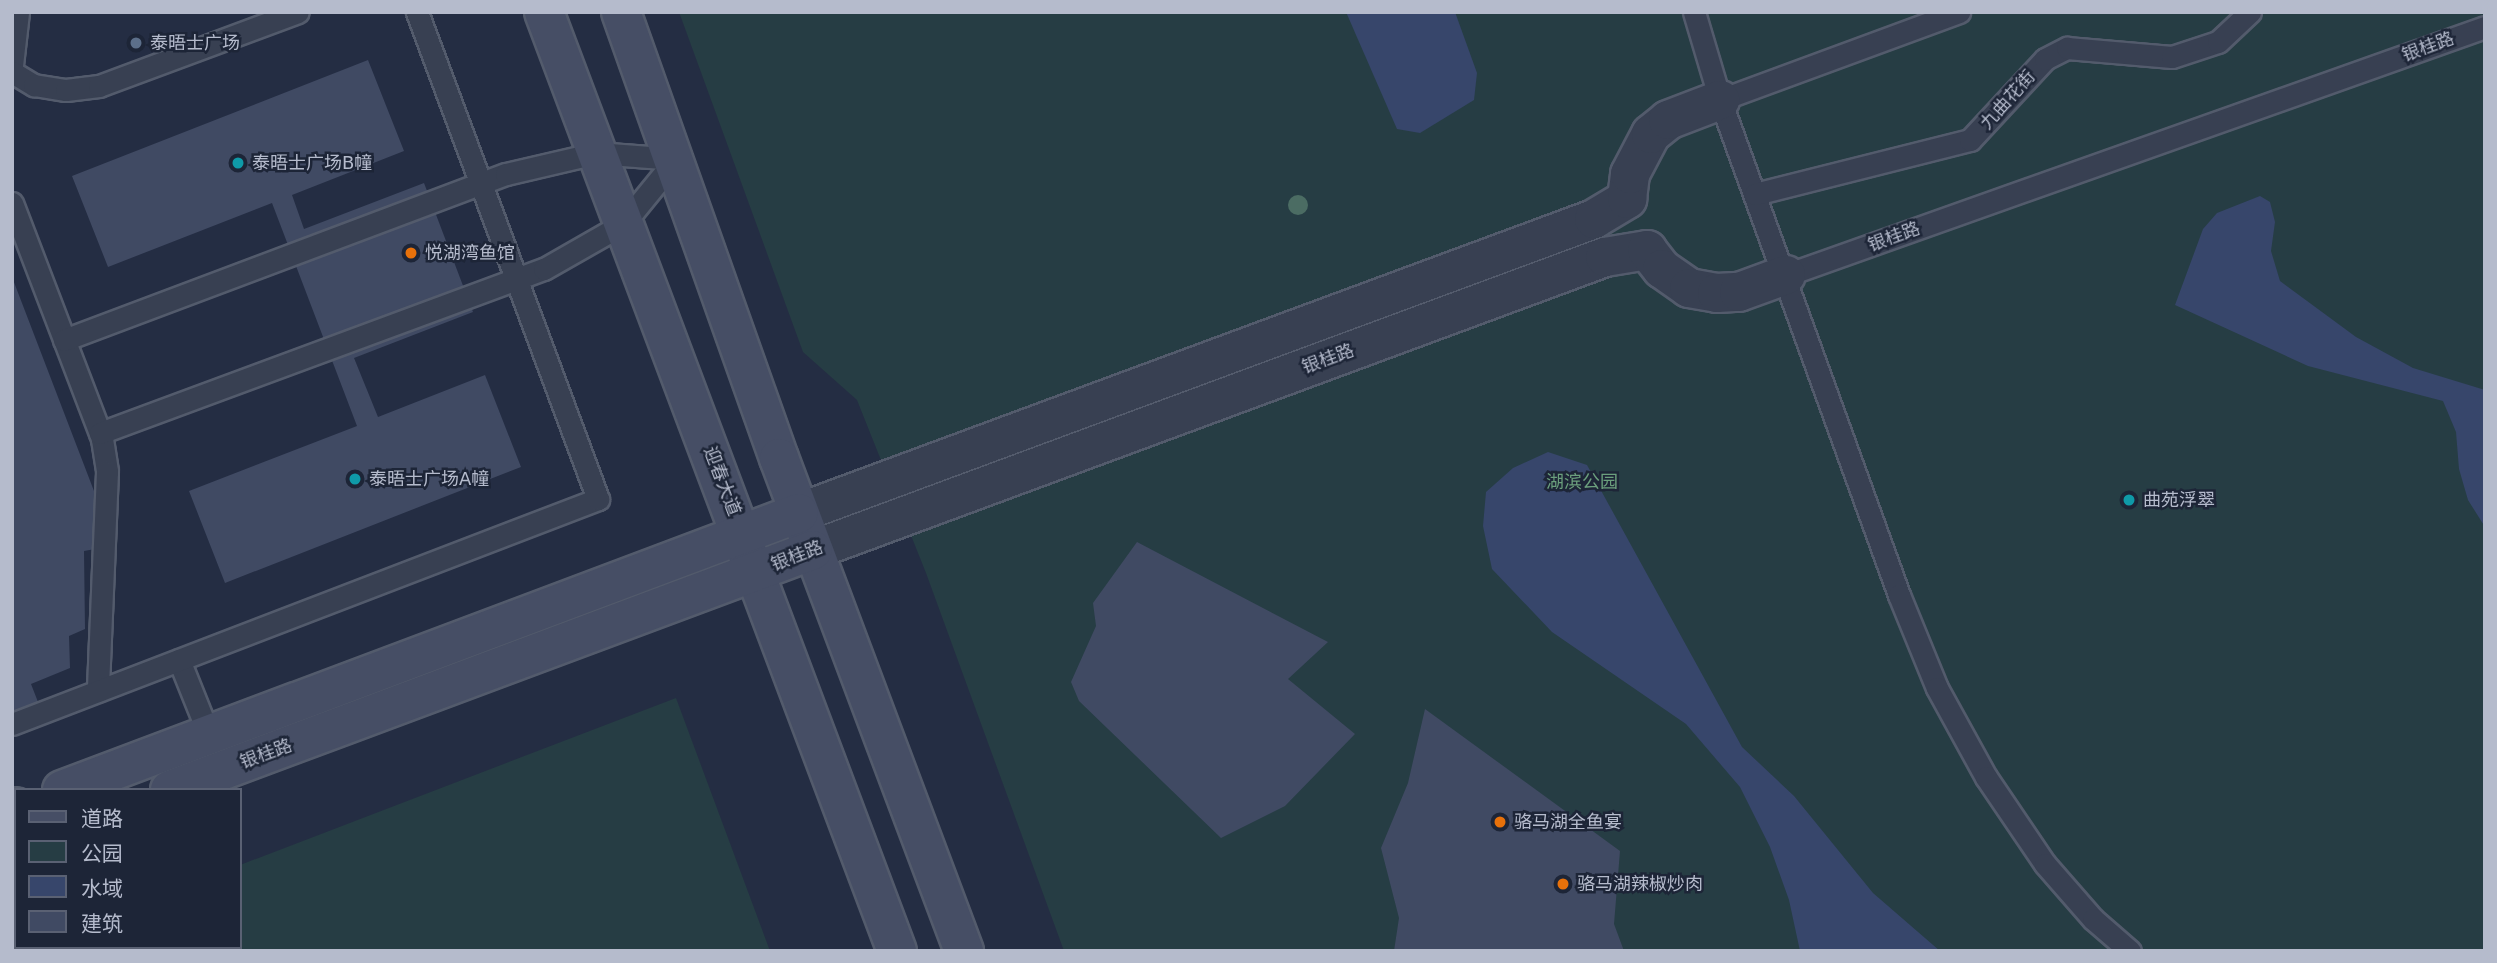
<!DOCTYPE html>
<meta charset="utf-8">
<style>
body{margin:0}
#map{position:relative;width:2497px;height:963px;overflow:hidden;background:#242d43;font-family:"DejaVu Sans","Noto Sans SC",sans-serif}
div>[style]{position:absolute}
.green>*{inset:0;background:#263d44}
.water>*{inset:0;background:#37466b}
.building>*{inset:0;background:#404a63}
.roads{filter:drop-shadow(2px 0 #535b6c) drop-shadow(-2px 0 #535b6c) drop-shadow(0 2px #535b6c) drop-shadow(0 -2px #535b6c)}
.lane>*{height:21px;margin:-10.5px;padding:0 10.5px;transform-origin:10.5px;border-radius:10.5px;background:#384052}
.street>*{height:38px;margin:-19px;padding:0 19px;transform-origin:19px;border-radius:19px;background:#384052}
.secondary>*{height:38px;margin:-19px;padding:0 19px;transform-origin:19px;border-radius:19px;background:#464e65}
.trees>*{width:20px;height:20px;margin:-10px;border-radius:50%;background:#4b6c63}
.dots>*{width:19px;height:19px;translate:-50% -50%;box-sizing:border-box;border:4px solid #1d2537;border-radius:50%}
span{translate:-50% -50%;white-space:nowrap;text-align:center;line-height:1.15;-webkit-text-stroke:5px #1d2537;paint-order:stroke}
.poi-label{font-size:18px;color:#b5bbcc}
.left{translate:0 -50%;text-align:left}
.street-label{font-size:18px;color:#b5bbcc}
.park-label{font-size:18px;color:#6b9f7d}
.frame{position:absolute;inset:0;border:14px solid #b5bbcc;pointer-events:none}
.legend{position:absolute;left:14px;top:788px;width:228px;height:161px;box-sizing:border-box;background:#1d2537;border:2px solid #5a6173;margin:0;padding:9px 12px;list-style:none;font-size:21px;color:#b5bbcc}
.legend li{display:flex;align-items:center;gap:14px;height:35px}
.legend b{width:35px;border:2px solid #5a6173}
</style>
<div id="map">
<div class="green">
<div style="clip-path:polygon(679px 12px,2485px 12px,2485px 951px,1064px 951px,926px 573px,857px 400px,803px 352px)"></div>
<div style="clip-path:polygon(676px 698px,770px 951px,14px 951px,240px 947px,240px 865px)"></div>
</div>
<div class="water">
<div style="clip-path:polygon(1346px 12px,1455px 12px,1477px 73px,1474px 100px,1420px 133px,1397px 129px)"></div>
<div style="clip-path:polygon(2260px 196px,2270px 202px,2275px 222px,2271px 251px,2280px 281px,2356px 337px,2413px 368px,2485px 390px,2485px 527px,2468px 500px,2459px 469px,2456px 432px,2443px 401px,2308px 366px,2175px 305px,2203px 229px,2217px 213px)"></div>
<div style="clip-path:polygon(1548px 452px,1587px 465px,1742px 747px,1794px 796px,1873px 893px,1940px 951px,1800px 951px,1789px 900px,1770px 847px,1740px 787px,1686px 724px,1552px 632px,1492px 569px,1483px 526px,1486px 492px,1513px 468px)"></div>
</div>
<div class="building">
<div style="clip-path:polygon(368px 60px,404px 151px,292px 195px,304px 229px,424px 183px,473px 312px,354px 358px,378px 417px,485px 375px,521px 467px,225px 583px,189px 491px,357px 426px,272px 203px,108px 267px,72px 176px)"></div>
<div style="clip-path:polygon(12px 277px,94px 491px,95px 549px,84px 551px,85px 629px,69px 636px,70px 668px,31px 684px,38px 702px,12px 712px)"></div>
<div style="clip-path:polygon(1137px 542px,1328px 642px,1288px 679px,1355px 734px,1285px 806px,1221px 838px,1079px 701px,1071px 682px,1096px 626px,1093px 603px)"></div>
<div style="clip-path:polygon(1425px 709px,1620px 851px,1614px 924px,1624px 951px,1394px 951px,1399px 918px,1381px 848px,1408px 783px)"></div>
</div>
<div class="roads">
<div class="lane">
<div style="left:1694px;top:12px;width:92px;rotate:73.5deg"></div>
<div style="left:1720px;top:100px;width:526px;rotate:70.12deg"></div>
<div style="left:1899px;top:595px;width:100px;rotate:67.8deg"></div>
<div style="left:1937px;top:688px;width:102px;rotate:61.2deg"></div>
<div style="left:1986px;top:777px;width:105px;rotate:55.9deg"></div>
<div style="left:2045px;top:864px;width:73px;rotate:48.9deg"></div>
<div style="left:2093px;top:919px;width:49px;rotate:40.9deg"></div>
<div style="left:12px;top:65px;width:53px;rotate:-83.5deg"></div>
<div style="left:12px;top:72px;width:26px;rotate:31deg"></div>
<div style="left:34px;top:85px;width:32px;rotate:9deg"></div>
<div style="left:66px;top:90px;width:33px;rotate:-7deg"></div>
<div style="left:99px;top:86px;width:212px;rotate:-20.4deg"></div>
<div style="left:1720px;top:100px;width:255px;rotate:-20.2deg"></div>
<div style="left:1755px;top:194px;width:222px;rotate:-14.1deg"></div>
<div style="left:1970px;top:140px;width:110px;rotate:-47.2deg"></div>
<div style="left:2045px;top:59px;width:25px;rotate:-27deg"></div>
<div style="left:2067px;top:48px;width:105px;rotate:4.9deg"></div>
<div style="left:2172px;top:57px;width:48px;rotate:-18.1deg"></div>
<div style="left:2218px;top:42px;width:44px;rotate:-43.2deg"></div>
<div style="left:12px;top:203px;width:253px;rotate:69.1deg"></div>
<div style="left:102px;top:439px;width:33px;rotate:81deg"></div>
<div style="left:107px;top:472px;width:219px;rotate:92.4deg"></div>
<div style="left:1786px;top:275px;width:742px;rotate:-19.53deg"></div>
<div style="left:64px;top:340px;width:472px;rotate:-20.6deg"></div>
<div style="left:506px;top:174px;width:92px;rotate:-13.1deg"></div>
<div style="left:596px;top:153px;width:80px;rotate:4.3deg"></div>
<div style="left:100px;top:433px;width:473px;rotate:-20.3deg"></div>
<div style="left:544px;top:269px;width:91px;rotate:-29.7deg"></div>
<div style="left:623px;top:224px;width:84px;rotate:-50.8deg"></div>
<div style="left:179px;top:660px;width:81px;rotate:68.2deg"></div>
<div style="left:12px;top:724px;width:628px;rotate:-21deg"></div>
<div style="left:598px;top:499px;width:520px;rotate:-110.39deg"></div>
</div>
<div class="street">
<div style="left:799px;top:513px;width:848px;rotate:-20.29deg"></div>
<div style="left:1594px;top:219px;width:39px;rotate:-31deg"></div>
<div style="left:1627px;top:199px;width:25px;rotate:-83deg"></div>
<div style="left:1630px;top:174px;width:45px;rotate:-62.3deg"></div>
<div style="left:1651px;top:134px;width:22px;rotate:-39deg"></div>
<div style="left:1668px;top:120px;width:56px;rotate:-21deg"></div>
<div style="left:813px;top:550px;width:844px;rotate:-20.3deg"></div>
<div style="left:1605px;top:257px;width:43px;rotate:-9.5deg"></div>
<div style="left:1647px;top:250px;width:24px;rotate:52deg"></div>
<div style="left:1662px;top:269px;width:33px;rotate:35deg"></div>
<div style="left:1689px;top:288px;width:28px;rotate:10deg"></div>
<div style="left:1717px;top:293px;width:22px;rotate:-3deg"></div>
<div style="left:1739px;top:292px;width:50px;rotate:-19.9deg"></div>
</div>
<div class="secondary">
<div style="left:544px;top:12px;width:1003px;rotate:69.4deg"></div>
<div style="left:621px;top:12px;width:473px;rotate:70.5deg"></div>
<div style="left:779px;top:458px;width:527px;rotate:69.43deg"></div>
<div style="left:62px;top:790px;width:787px;rotate:-20.6deg"></div>
<div style="left:170px;top:790px;width:686px;rotate:-20.47deg"></div>
<div style="left:12px;top:809px;width:4px;rotate:-27deg"></div>
<div style="left:12px;top:848px;width:4px;rotate:-14deg"></div>
</div>
</div>
<div class="trees">
<div style="left:1298px;top:205px"></div>
</div>
<div class="dots">
<div style="left:136px;top:43px;background:#5c6f8a"></div>
<div style="left:238px;top:163px;background:#0f9aa8"></div>
<div style="left:411px;top:253px;background:#e8710a"></div>
<div style="left:355px;top:479px;background:#0f9aa8"></div>
<div style="left:2129px;top:500px;background:#0f9aa8"></div>
<div style="left:1500px;top:822px;background:#e8710a"></div>
<div style="left:1563px;top:884px;background:#e8710a"></div>
</div>
<div class="poi-label">
<span class="left" style="left:150px;top:43px">泰晤士广场</span>
<span class="left" style="left:252px;top:163px">泰晤士广场B幢</span>
<span class="left" style="left:425px;top:253px">悦湖湾鱼馆</span>
<span class="left" style="left:369px;top:479px">泰晤士广场A幢</span>
<span class="left" style="left:2143px;top:500px">曲苑浮翠</span>
<span class="left" style="left:1514px;top:822px">骆马湖全鱼宴</span>
<span class="left" style="left:1577px;top:884px">骆马湖辣椒炒肉</span>
</div>
<div class="street-label">
<span style="left:2428px;top:47px;rotate:-20deg">银桂路</span>
<span style="left:2008px;top:100px;rotate:-48deg">九曲花街</span>
<span style="left:1894px;top:237px;rotate:-20deg">银桂路</span>
<span style="left:1328px;top:359px;rotate:-20deg">银桂路</span>
<span style="left:722px;top:481px;rotate:69deg">迎春大道</span>
<span style="left:797px;top:556px;rotate:-21deg">银桂路</span>
<span style="left:266px;top:754px;rotate:-20deg">银桂路</span>
</div>
<div class="park-label">
<span style="left:1582px;top:482px">湖滨公园</span>
</div>
<div class="frame"></div>
<ul class="legend">
<li><b style="height:9px;background:#464e65"></b>道路</li>
<li><b style="height:19px;background:#263d44"></b>公园</li>
<li><b style="height:19px;background:#37466b"></b>水域</li>
<li><b style="height:19px;background:#404a63"></b>建筑</li>
</ul>
</div>
